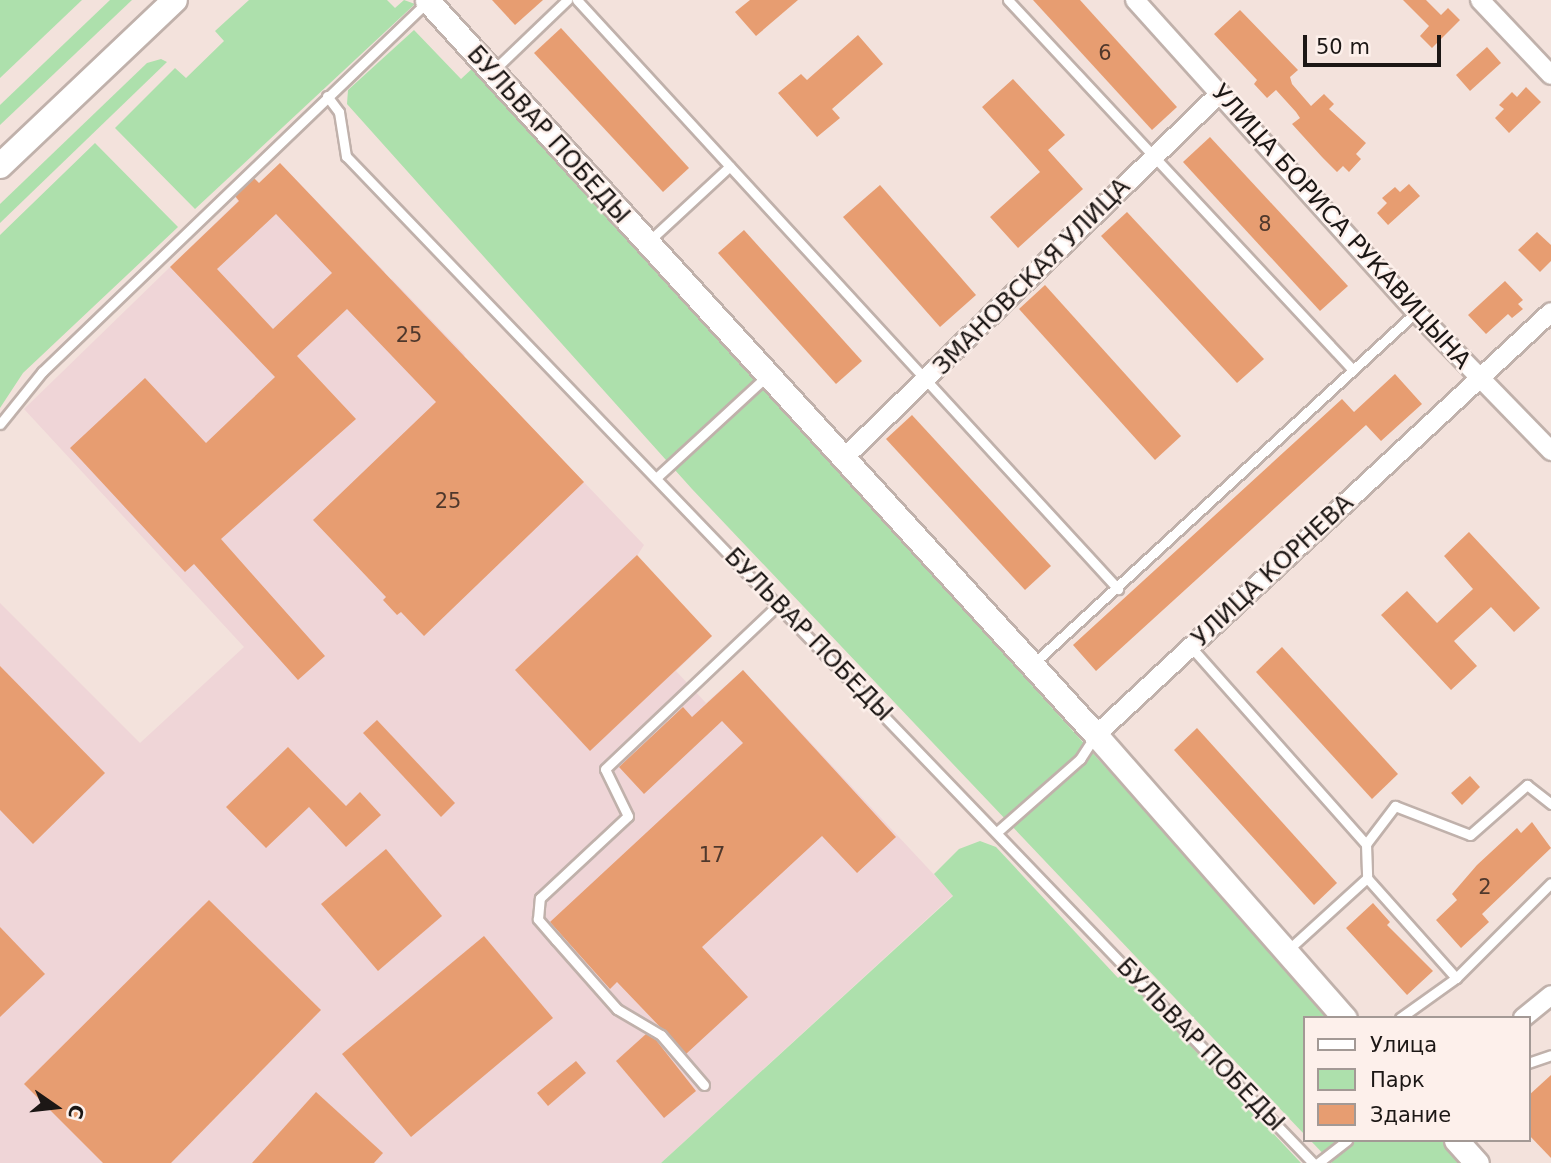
<!DOCTYPE html>
<meta charset="utf-8">
<style>
body{margin:0}
#map{position:relative;width:1551px;height:1163px;overflow:hidden;background:#f3e2dc;font-family:"DejaVu Sans",sans-serif}
div>[style]{position:absolute}
.industrial>*{inset:0;background:#efd5d7}
.green>*{inset:0;background:#ade0ac}
.building>*{inset:0;background:#e79d71}
.roads{filter:drop-shadow(2px 0 #c0b1ab) drop-shadow(-2px 0 #c0b1ab) drop-shadow(0 2px #c0b1ab) drop-shadow(0 -2px #c0b1ab)}
.service>*{height:9px;margin:-4.5px;padding:0 4.5px;transform-origin:4.5px;border-radius:4.5px;background:#fff}
.minor>*{height:18px;margin:-9px;padding:0 9px;transform-origin:9px;border-radius:9px;background:#fff}
.tertiary>*{height:23px;margin:-11.5px;padding:0 11.5px;transform-origin:11.5px;border-radius:11.5px;background:#fff}
.secondary>*{height:24px;margin:-12px;padding:0 12px;transform-origin:12px;border-radius:12px;background:#fff}
span{translate:-50% -50%;white-space:nowrap;text-align:center;line-height:1.15;-webkit-text-stroke:5px #fdf0eb;paint-order:stroke}
.number-label{font-size:21px;color:#4f382c}
.number-label span{-webkit-text-stroke-width:0}
.street-label{font-size:24px;color:#1c1715}
.legend{position:absolute;left:1303px;top:1016px;width:228px;height:126px;box-sizing:border-box;background:#fdf0eb;border:2px solid #a39995;margin:0;padding:9px 12px;list-style:none;font-size:21px;color:#1c1715}
.legend li{display:flex;align-items:center;gap:14px;height:35px}
.legend b{width:35px;border:2px solid #a39995}
.north{position:absolute;left:21px;top:1072px;width:70px;height:70px;-webkit-text-stroke:5px #fdf0eb;paint-order:stroke;rotate:104deg;font-size:19px;font-weight:700;line-height:28px;text-align:center;color:#1c1715}
.north::after{content:'';display:block;margin:auto;width:24px;height:32px;background:#1c1715;clip-path:polygon(50% 0,100% 100%,50% 72%,0 100%)}
.scale{position:absolute;left:1303px;top:35px;width:138px;height:32px;box-sizing:border-box;border:4px solid #1c1715;border-top:0;padding-left:9px;font-size:21px;line-height:24px;white-space:nowrap;color:#1c1715;-webkit-text-stroke:5px #fdf0eb;paint-order:stroke}
</style>
<div id="map">
<div class="industrial">
<div style="clip-path:polygon(280px 163px,385px 272px,379px 278px,386px 285px,392px 279px,465px 355px,453px 366px,473px 366px,644px 545px,637px 556px,712px 636px,676px 671px,706px 703px,743px 670px,953px 895px,661px 1163px,0 1163px,0 603px,140px 743px,244px 647px,24px 409px,238px 201px,234px 195px,252px 177px,259px 183px)"></div>
</div>
<div class="green">
<div style="clip-path:polygon(0 0,82px 0,0 78px)"></div>
<div style="clip-path:polygon(110px 0,132px 0,0 125px,0 105px)"></div>
<div style="clip-path:polygon(249px 0,387px 0,395px 8px,404px 0,415px 4px,195px 209px,115px 128px,175px 68px,186px 78px,224px 41px,215px 31px)"></div>
<div style="clip-path:polygon(414px 30px,461px 79px,475px 66px,1331px 1018px,1304px 1018px,1304px 1134px,692px 489px,347px 104px,348px 90px)"></div>
<div style="clip-path:polygon(161px 59px,167px 62px,0 223px,0 204px,147px 63px)"></div>
<div style="clip-path:polygon(95px 143px,178px 227px,23px 373px,0 408px,0 235px)"></div>
<div style="clip-path:polygon(980px 841px,996px 847px,1118px 978px,1123px 974px,1301px 1163px,661px 1163px,953px 896px,934px 874px,959px 849px)"></div>
<div style="clip-path:polygon(1310px 1140px,1441px 1140px,1462px 1163px,1332px 1163px)"></div>
</div>
<div class="building">
<div style="clip-path:polygon(492px 0,543px 0,515px 25px)"></div>
<div style="clip-path:polygon(750px 0,798px 0,756px 36px,735px 12px)"></div>
<div style="clip-path:polygon(1033px 0,1080px 0,1177px 107px,1152px 130px)"></div>
<div style="clip-path:polygon(1403px 0,1426px 0,1441px 15px,1448px 8px,1460px 20px,1432px 48px,1420px 36px,1429px 26px)"></div>
<div style="clip-path:polygon(1240px 10px,1298px 70px,1290px 77px,1292px 84px,1311px 106px,1324px 94px,1334px 104px,1329px 109px,1366px 143px,1356px 154px,1361px 159px,1349px 172px,1343px 166px,1337px 172px,1322px 157px,1292px 124px,1300px 118px,1296px 112px,1276px 90px,1267px 98px,1254px 84px,1257px 80px,1214px 34px)"></div>
<div style="clip-path:polygon(561px 28px,689px 168px,663px 192px,534px 53px)"></div>
<div style="clip-path:polygon(858px 35px,883px 64px,832px 109px,840px 118px,817px 137px,778px 93px,801px 74px,807px 80px)"></div>
<div style="clip-path:polygon(1487px 47px,1501px 63px,1470px 91px,1456px 75px)"></div>
<div style="clip-path:polygon(1013px 79px,1065px 135px,1048px 150px,1083px 189px,1018px 248px,990px 217px,1040px 172px,982px 107px)"></div>
<div style="clip-path:polygon(1526px 87px,1541px 102px,1509px 133px,1495px 118px,1504px 109px,1499px 105px,1512px 92px,1517px 97px)"></div>
<div style="clip-path:polygon(1210px 137px,1348px 286px,1320px 311px,1183px 162px)"></div>
<div style="clip-path:polygon(evenodd,280px 163px,584px 482px,424px 636px,401px 612px,397px 615px,383px 600px,386px 597px,313px 520px,436px 402px,347px 309px,297px 356px,356px 419px,221px 539px,325px 656px,298px 680px,194px 564px,185px 572px,70px 448px,145px 378px,206px 443px,275px 377px,170px 267px,239px 201px,235px 196px,254px 178px,259px 183px,280px 163px,276px 214px,332px 273px,273px 329px,217px 269px,276px 214px)"></div>
<div style="clip-path:polygon(1409px 184px,1420px 196px,1388px 225px,1377px 213px,1387px 203px,1382px 198px,1395px 187px,1400px 192px)"></div>
<div style="clip-path:polygon(880px 185px,976px 295px,940px 327px,843px 217px)"></div>
<div style="clip-path:polygon(1127px 212px,1264px 359px,1237px 383px,1101px 236px)"></div>
<div style="clip-path:polygon(744px 230px,862px 361px,836px 384px,718px 253px)"></div>
<div style="clip-path:polygon(1537px 232px,1551px 245px,1551px 261px,1540px 272px,1518px 250px)"></div>
<div style="clip-path:polygon(1505px 281px,1523px 300px,1518px 304px,1523px 309px,1512px 318px,1508px 314px,1486px 334px,1468px 315px)"></div>
<div style="clip-path:polygon(1045px 285px,1181px 436px,1155px 460px,1019px 309px)"></div>
<div style="clip-path:polygon(1395px 374px,1422px 404px,1381px 441px,1366px 425px,1096px 671px,1073px 645px,1342px 399px,1354px 412px)"></div>
<div style="clip-path:polygon(912px 415px,1051px 566px,1025px 590px,886px 439px)"></div>
<div style="clip-path:polygon(1469px 532px,1540px 608px,1514px 632px,1491px 607px,1454px 641px,1477px 666px,1451px 690px,1381px 615px,1407px 591px,1437px 623px,1473px 589px,1444px 556px)"></div>
<div style="clip-path:polygon(637px 555px,712px 636px,590px 751px,515px 670px)"></div>
<div style="clip-path:polygon(1282px 647px,1398px 774px,1372px 799px,1256px 672px)"></div>
<div style="clip-path:polygon(0 666px,105px 773px,33px 844px,0 810px)"></div>
<div style="clip-path:polygon(743px 670px,896px 837px,857px 873px,822px 836px,702px 947px,748px 997px,686px 1054px,617px 982px,610px 989px,550px 922px,743px 743px,722px 721px,644px 794px,619px 767px,683px 707px,692px 717px)"></div>
<div style="clip-path:polygon(377px 720px,455px 803px,441px 817px,363px 733px)"></div>
<div style="clip-path:polygon(1197px 728px,1337px 883px,1314px 905px,1174px 750px)"></div>
<div style="clip-path:polygon(288px 747px,346px 806px,360px 792px,381px 815px,346px 847px,309px 807px,266px 848px,226px 807px)"></div>
<div style="clip-path:polygon(1470px 776px,1480px 787px,1462px 805px,1451px 793px)"></div>
<div style="clip-path:polygon(1532px 822px,1551px 848px,1482px 914px,1489px 922px,1461px 948px,1436px 920px,1457px 900px,1452px 894px,1477px 865px,1517px 828px,1521px 833px)"></div>
<div style="clip-path:polygon(386px 849px,442px 916px,378px 971px,321px 904px)"></div>
<div style="clip-path:polygon(209px 900px,321px 1010px,171px 1163px,103px 1163px,24px 1084px)"></div>
<div style="clip-path:polygon(1373px 903px,1390px 922px,1387px 925px,1433px 971px,1407px 995px,1346px 928px)"></div>
<div style="clip-path:polygon(0 927px,45px 974px,0 1017px)"></div>
<div style="clip-path:polygon(484px 936px,553px 1018px,411px 1137px,342px 1054px)"></div>
<div style="clip-path:polygon(646px 1034px,656px 1040px,696px 1091px,664px 1118px,616px 1061px)"></div>
<div style="clip-path:polygon(576px 1061px,586px 1073px,548px 1106px,537px 1093px)"></div>
<div style="clip-path:polygon(1551px 1075px,1551px 1158px,1528px 1134px,1528px 1096px)"></div>
<div style="clip-path:polygon(316px 1092px,383px 1153px,374px 1163px,252px 1163px)"></div>
</div>
<div class="roads">
<div class="service">
<div style="left:577px;top:0;width:800px;rotate:47.43deg"></div>
<div style="left:1008px;top:0;width:506px;rotate:47deg"></div>
<div style="left:493px;top:71px;width:103px;rotate:-43.8deg"></div>
<div style="left:327px;top:96px;width:20px;rotate:53deg"></div>
<div style="left:339px;top:112px;width:45px;rotate:81deg"></div>
<div style="left:346px;top:156px;width:1396px;rotate:46.16deg"></div>
<div style="left:649px;top:241px;width:110px;rotate:-42.8deg"></div>
<div style="left:0;top:424px;width:67px;rotate:-51.1deg"></div>
<div style="left:42px;top:372px;width:534px;rotate:-43.86deg"></div>
<div style="left:656px;top:478px;width:151px;rotate:-42.6deg"></div>
<div style="left:1191px;top:647px;width:264px;rotate:48.4deg"></div>
<div style="left:1366px;top:844px;width:34px;rotate:88deg"></div>
<div style="left:1367px;top:878px;width:107px;rotate:137.7deg"></div>
<div style="left:1033px;top:664px;width:520px;rotate:-42.58deg"></div>
<div style="left:997px;top:832px;width:111px;rotate:-41.3deg"></div>
<div style="left:1080px;top:759px;width:27px;rotate:-57deg"></div>
<div style="left:1366px;top:844px;width:48px;rotate:-52.7deg"></div>
<div style="left:1395px;top:806px;width:80px;rotate:21.1deg"></div>
<div style="left:1470px;top:835px;width:76px;rotate:-41.3deg"></div>
<div style="left:1527px;top:785px;width:31px;rotate:38deg"></div>
<div style="left:1367px;top:878px;width:134px;rotate:48.3deg"></div>
<div style="left:1400px;top:1018px;width:69px;rotate:-35.5deg"></div>
<div style="left:1456px;top:978px;width:134px;rotate:-45deg"></div>
<div style="left:1528px;top:1063px;width:24px;rotate:-19deg"></div>
<div style="left:704px;top:1085px;width:66px;rotate:-130.7deg"></div>
<div style="left:661px;top:1035px;width:51px;rotate:-149.4deg"></div>
<div style="left:617px;top:1009px;width:92px;rotate:-131.5deg"></div>
<div style="left:556px;top:940px;width:28px;rotate:-131deg"></div>
<div style="left:538px;top:919px;width:21px;rotate:-85deg"></div>
<div style="left:540px;top:898px;width:120px;rotate:-43deg"></div>
<div style="left:628px;top:816px;width:52px;rotate:-116.1deg"></div>
<div style="left:605px;top:769px;width:238px;rotate:-43.5deg"></div>
<div style="left:1318px;top:1163px;width:37px;rotate:-38deg"></div>
</div>
<div class="minor">
<div style="left:1135px;top:0;width:420px;rotate:48deg"></div>
<div style="left:1416px;top:312px;width:194px;rotate:45.8deg"></div>
<div style="left:1480px;top:0;width:103px;rotate:46.6deg"></div>
<div style="left:843px;top:459px;width:525px;rotate:-44.15deg"></div>
<div style="left:1096px;top:735px;width:621px;rotate:-42.91deg"></div>
<div style="left:1523px;top:1018px;width:36px;rotate:-39deg"></div>
</div>
<div class="tertiary">
<div style="left:427px;top:0;width:994px;rotate:47.69deg"></div>
<div style="left:1096px;top:735px;width:377px;rotate:48.7deg"></div>
<div style="left:1456px;top:1140px;width:31px;rotate:48deg"></div>
</div>
<div class="secondary">
<div style="left:0;top:166px;width:241px;rotate:-43.5deg"></div>
</div>
</div>
<div class="number-label">
<span style="left:1105px;top:53px">6</span>
<span style="left:1265px;top:224px">8</span>
<span style="left:409px;top:335px">25</span>
<span style="left:448px;top:501px">25</span>
<span style="left:712px;top:855px">17</span>
<span style="left:1485px;top:887px">2</span>
</div>
<div class="street-label">
<span style="left:548px;top:135px;rotate:48deg">БУЛЬВАР ПОБЕДЫ</span>
<span style="left:1341px;top:227px;rotate:48deg">УЛИЦА БОРИСА РУКАВИЦЫНА</span>
<span style="left:1032px;top:277px;rotate:-45deg">ЗМАНОВСКАЯ УЛИЦА</span>
<span style="left:1273px;top:571px;rotate:-43deg">УЛИЦА КОРНЕВА</span>
<span style="left:808px;top:635px;rotate:46deg">БУЛЬВАР ПОБЕДЫ</span>
<span style="left:1200px;top:1045px;rotate:46deg">БУЛЬВАР ПОБЕДЫ</span>
</div>
<ul class="legend">
<li><b style="height:9px;background:#fff"></b>Улица</li>
<li><b style="height:19px;background:#ade0ac"></b>Парк</li>
<li><b style="height:19px;background:#e79d71"></b>Здание</li>
</ul>
<div class="north">С</div>
<div class="scale">50 m</div>
</div>
